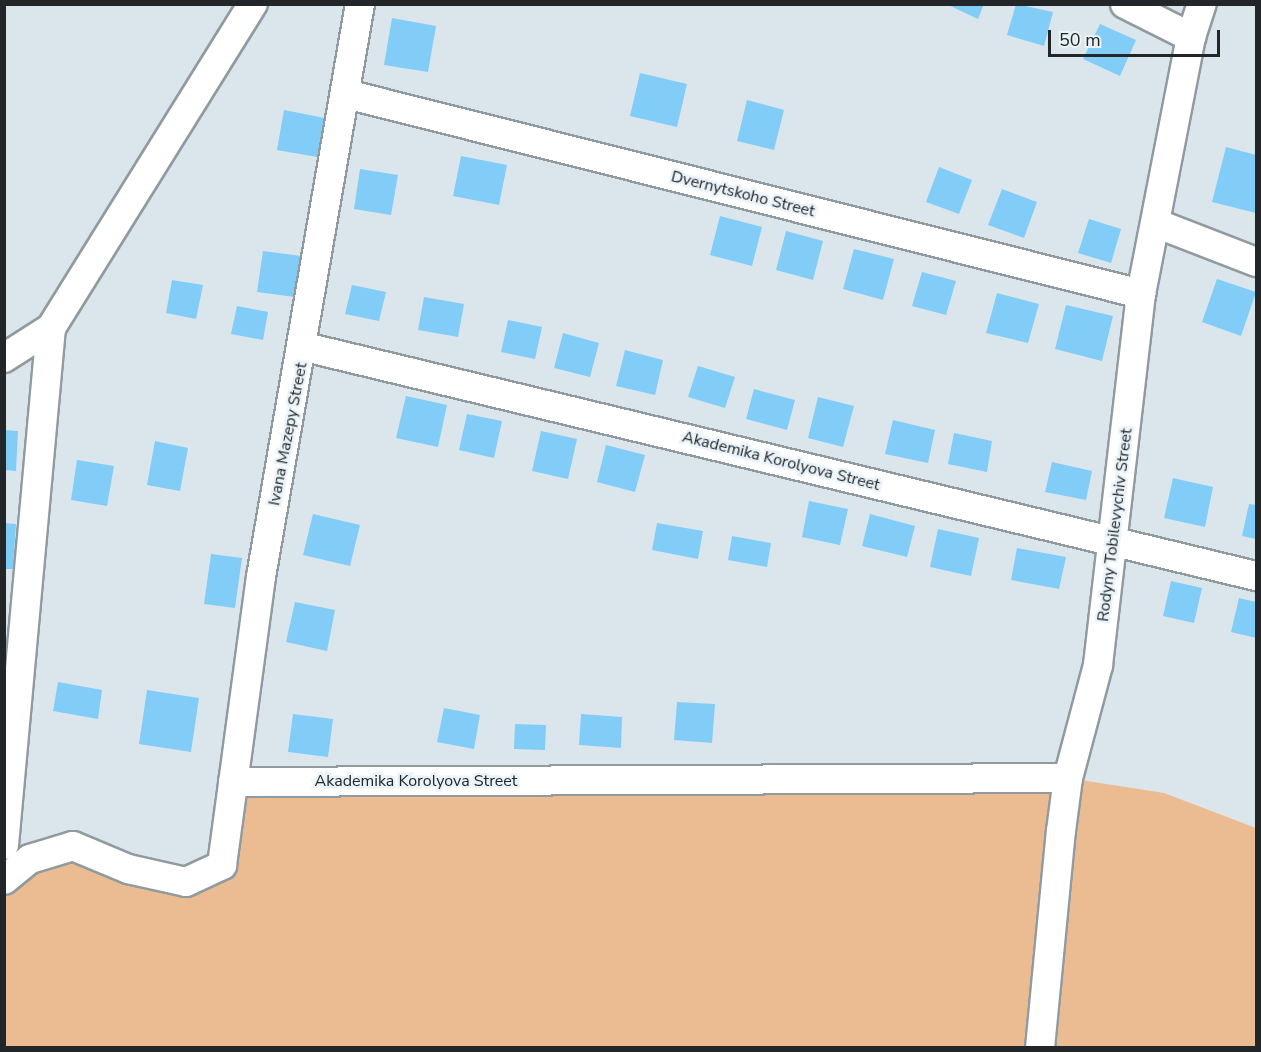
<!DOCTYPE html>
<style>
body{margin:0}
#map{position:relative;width:1261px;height:1052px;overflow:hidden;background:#dbe6ec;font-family:"Nunito Sans",sans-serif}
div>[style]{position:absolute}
.green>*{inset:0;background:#ebbc92}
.building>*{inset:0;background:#81cdf7}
.roads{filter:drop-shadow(2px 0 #909a9f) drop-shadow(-2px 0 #909a9f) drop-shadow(0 2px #909a9f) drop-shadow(0 -2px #909a9f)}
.minor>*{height:28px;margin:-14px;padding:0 14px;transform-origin:14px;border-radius:14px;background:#fff}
span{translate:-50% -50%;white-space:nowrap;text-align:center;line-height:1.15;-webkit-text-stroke:5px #e9f3f9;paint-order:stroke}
.street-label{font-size:16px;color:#222628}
.frame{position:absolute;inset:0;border:6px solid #222628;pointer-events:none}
.scale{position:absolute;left:1048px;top:30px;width:172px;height:27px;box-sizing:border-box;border:3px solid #222628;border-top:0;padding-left:8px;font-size:18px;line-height:21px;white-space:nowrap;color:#222628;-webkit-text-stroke:4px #e9f3f9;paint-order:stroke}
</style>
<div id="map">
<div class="green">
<div style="clip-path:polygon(1068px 778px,1164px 793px,1256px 828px,1256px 1047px,5px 1048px,5px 880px,73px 846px,186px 882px,222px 865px,233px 782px)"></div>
</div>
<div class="building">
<div style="clip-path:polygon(946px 4px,984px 4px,978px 19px)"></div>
<div style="clip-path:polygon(1016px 4px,1053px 12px,1044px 46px,1007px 35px)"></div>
<div style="clip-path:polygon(392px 18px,436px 26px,428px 72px,384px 65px)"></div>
<div style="clip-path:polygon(1100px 24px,1136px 40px,1120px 76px,1083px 59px)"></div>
<div style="clip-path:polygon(640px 73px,687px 84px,677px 127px,630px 116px)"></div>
<div style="clip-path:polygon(747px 100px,784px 110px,774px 150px,737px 141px)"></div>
<div style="clip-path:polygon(284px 110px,330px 119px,323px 158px,277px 150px)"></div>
<div style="clip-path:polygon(1226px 147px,1256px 155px,1256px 213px,1212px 202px)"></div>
<div style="clip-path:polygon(461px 156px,507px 165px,499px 205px,453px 196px)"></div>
<div style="clip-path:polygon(939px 167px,972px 180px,959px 214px,926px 202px)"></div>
<div style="clip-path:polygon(360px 169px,398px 175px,391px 215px,354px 209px)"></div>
<div style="clip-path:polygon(1002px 189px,1037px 202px,1024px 238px,988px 225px)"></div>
<div style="clip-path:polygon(720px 216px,762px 227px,752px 266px,710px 255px)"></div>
<div style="clip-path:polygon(1089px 219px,1121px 229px,1111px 263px,1078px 253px)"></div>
<div style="clip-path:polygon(786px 231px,823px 241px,813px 280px,776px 270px)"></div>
<div style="clip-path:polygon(854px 249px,894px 259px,883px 300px,843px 289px)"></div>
<div style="clip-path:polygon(263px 251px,301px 256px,295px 297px,257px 292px)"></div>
<div style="clip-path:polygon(922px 272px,956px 281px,946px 315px,912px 306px)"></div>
<div style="clip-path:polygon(1217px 279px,1256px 292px,1241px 336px,1202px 322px)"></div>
<div style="clip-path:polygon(172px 280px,203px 285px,196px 319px,166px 313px)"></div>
<div style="clip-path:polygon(352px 285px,386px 292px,379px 321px,345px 314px)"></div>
<div style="clip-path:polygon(997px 293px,1039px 304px,1028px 343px,986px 333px)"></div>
<div style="clip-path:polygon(424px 297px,464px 304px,458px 337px,418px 330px)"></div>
<div style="clip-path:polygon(1066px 305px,1113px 316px,1102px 361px,1055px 349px)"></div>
<div style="clip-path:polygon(237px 306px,268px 312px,263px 340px,231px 334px)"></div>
<div style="clip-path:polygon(508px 320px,542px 327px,535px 359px,501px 352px)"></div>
<div style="clip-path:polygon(563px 333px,599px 343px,590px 377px,554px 368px)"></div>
<div style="clip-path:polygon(625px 350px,663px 360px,655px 395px,616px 386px)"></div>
<div style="clip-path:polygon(698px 366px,735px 377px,725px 408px,688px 397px)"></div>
<div style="clip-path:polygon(754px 389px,795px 400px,787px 430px,746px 419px)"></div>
<div style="clip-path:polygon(406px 396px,447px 405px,438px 447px,396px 438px)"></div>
<div style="clip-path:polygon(818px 397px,854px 406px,843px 447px,808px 438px)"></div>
<div style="clip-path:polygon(467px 414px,502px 421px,494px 458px,459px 450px)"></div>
<div style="clip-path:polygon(893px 420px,935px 430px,928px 463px,885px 454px)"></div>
<div style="clip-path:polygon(4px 430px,18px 431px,16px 471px,4px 470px)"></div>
<div style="clip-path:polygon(541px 431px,577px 439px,568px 479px,532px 471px)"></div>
<div style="clip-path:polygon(954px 433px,992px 441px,987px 472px,948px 464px)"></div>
<div style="clip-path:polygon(155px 441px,188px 448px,180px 491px,147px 485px)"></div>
<div style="clip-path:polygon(606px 445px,645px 455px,635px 492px,597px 482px)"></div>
<div style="clip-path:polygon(77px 460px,114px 466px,107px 506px,71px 500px)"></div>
<div style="clip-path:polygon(1052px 462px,1092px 471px,1086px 500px,1045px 492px)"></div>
<div style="clip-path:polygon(1173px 478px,1213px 487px,1205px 527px,1164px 518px)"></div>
<div style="clip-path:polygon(809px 501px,848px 509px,840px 545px,802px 537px)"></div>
<div style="clip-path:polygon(1249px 504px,1256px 505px,1256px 539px,1242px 536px)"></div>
<div style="clip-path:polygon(313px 514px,360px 525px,350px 566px,303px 555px)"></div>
<div style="clip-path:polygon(870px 514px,915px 526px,907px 557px,862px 546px)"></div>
<div style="clip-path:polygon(4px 523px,16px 524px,13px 569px,4px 569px)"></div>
<div style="clip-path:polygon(657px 523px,703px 531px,698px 559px,652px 550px)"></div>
<div style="clip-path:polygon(938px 529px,979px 538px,971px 576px,930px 567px)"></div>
<div style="clip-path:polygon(732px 536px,771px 543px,767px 567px,728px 560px)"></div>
<div style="clip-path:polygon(1017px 548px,1066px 557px,1059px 589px,1011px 580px)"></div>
<div style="clip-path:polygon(211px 554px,242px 558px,235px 608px,204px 604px)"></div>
<div style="clip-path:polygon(1171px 581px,1202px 588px,1194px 623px,1163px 616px)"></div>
<div style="clip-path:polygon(1239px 598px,1256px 602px,1256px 638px,1231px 632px)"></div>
<div style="clip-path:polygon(295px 602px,335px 610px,327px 651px,286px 642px)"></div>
<div style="clip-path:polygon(58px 682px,102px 690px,98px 719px,53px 711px)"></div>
<div style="clip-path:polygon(147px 690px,199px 698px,191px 752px,139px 744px)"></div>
<div style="clip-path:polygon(677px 702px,715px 704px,712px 743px,674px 740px)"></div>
<div style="clip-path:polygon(444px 708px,480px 715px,474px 749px,437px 742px)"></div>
<div style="clip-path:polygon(293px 714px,333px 719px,328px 757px,288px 752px)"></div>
<div style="clip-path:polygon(581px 714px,622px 717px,621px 748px,579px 745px)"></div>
<div style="clip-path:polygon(515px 724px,546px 725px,545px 750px,514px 749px)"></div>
</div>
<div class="roads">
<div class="minor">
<div style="left:1125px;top:4px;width:74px;rotate:26.6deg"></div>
<div style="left:346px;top:94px;width:820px;rotate:14.12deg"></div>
<div style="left:1158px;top:224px;width:105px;rotate:21.2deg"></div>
<div style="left:305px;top:347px;width:978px;rotate:13.54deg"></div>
<div style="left:4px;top:358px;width:56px;rotate:-32.6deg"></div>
<div style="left:51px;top:328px;width:382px;rotate:-58.1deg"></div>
<div style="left:233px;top:782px;width:835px;rotate:-0.27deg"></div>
<div style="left:4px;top:845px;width:519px;rotate:-84.81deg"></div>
<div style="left:4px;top:880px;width:33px;rotate:-39deg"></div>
<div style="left:30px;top:859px;width:45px;rotate:-16.8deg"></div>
<div style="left:73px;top:846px;width:60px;rotate:22.7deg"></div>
<div style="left:128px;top:869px;width:59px;rotate:12.6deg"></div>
<div style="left:186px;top:882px;width:40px;rotate:-25deg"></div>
<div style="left:222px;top:865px;width:291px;rotate:-82.3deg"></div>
<div style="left:261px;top:577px;width:581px;rotate:-80.2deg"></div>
<div style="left:1040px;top:1048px;width:218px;rotate:-84.5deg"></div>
<div style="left:1061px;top:831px;width:53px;rotate:-82.5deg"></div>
<div style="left:1068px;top:778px;width:117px;rotate:-75.1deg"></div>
<div style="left:1098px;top:665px;width:373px;rotate:-83.4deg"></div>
<div style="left:1141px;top:294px;width:262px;rotate:-79deg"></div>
<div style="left:1191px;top:37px;width:35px;rotate:-72deg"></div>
</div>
</div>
<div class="street-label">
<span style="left:743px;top:194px;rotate:14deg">Dvernytskoho Street</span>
<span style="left:288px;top:434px;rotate:-79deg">Ivana Mazepy Street</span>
<span style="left:781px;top:461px;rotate:14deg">Akademika Korolyova Street</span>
<span style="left:1115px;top:525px;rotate:-83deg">Rodyny Tobilevychiv Street</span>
<span style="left:416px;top:781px">Akademika Korolyova Street</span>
</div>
<div class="frame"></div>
<div class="scale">50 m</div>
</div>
